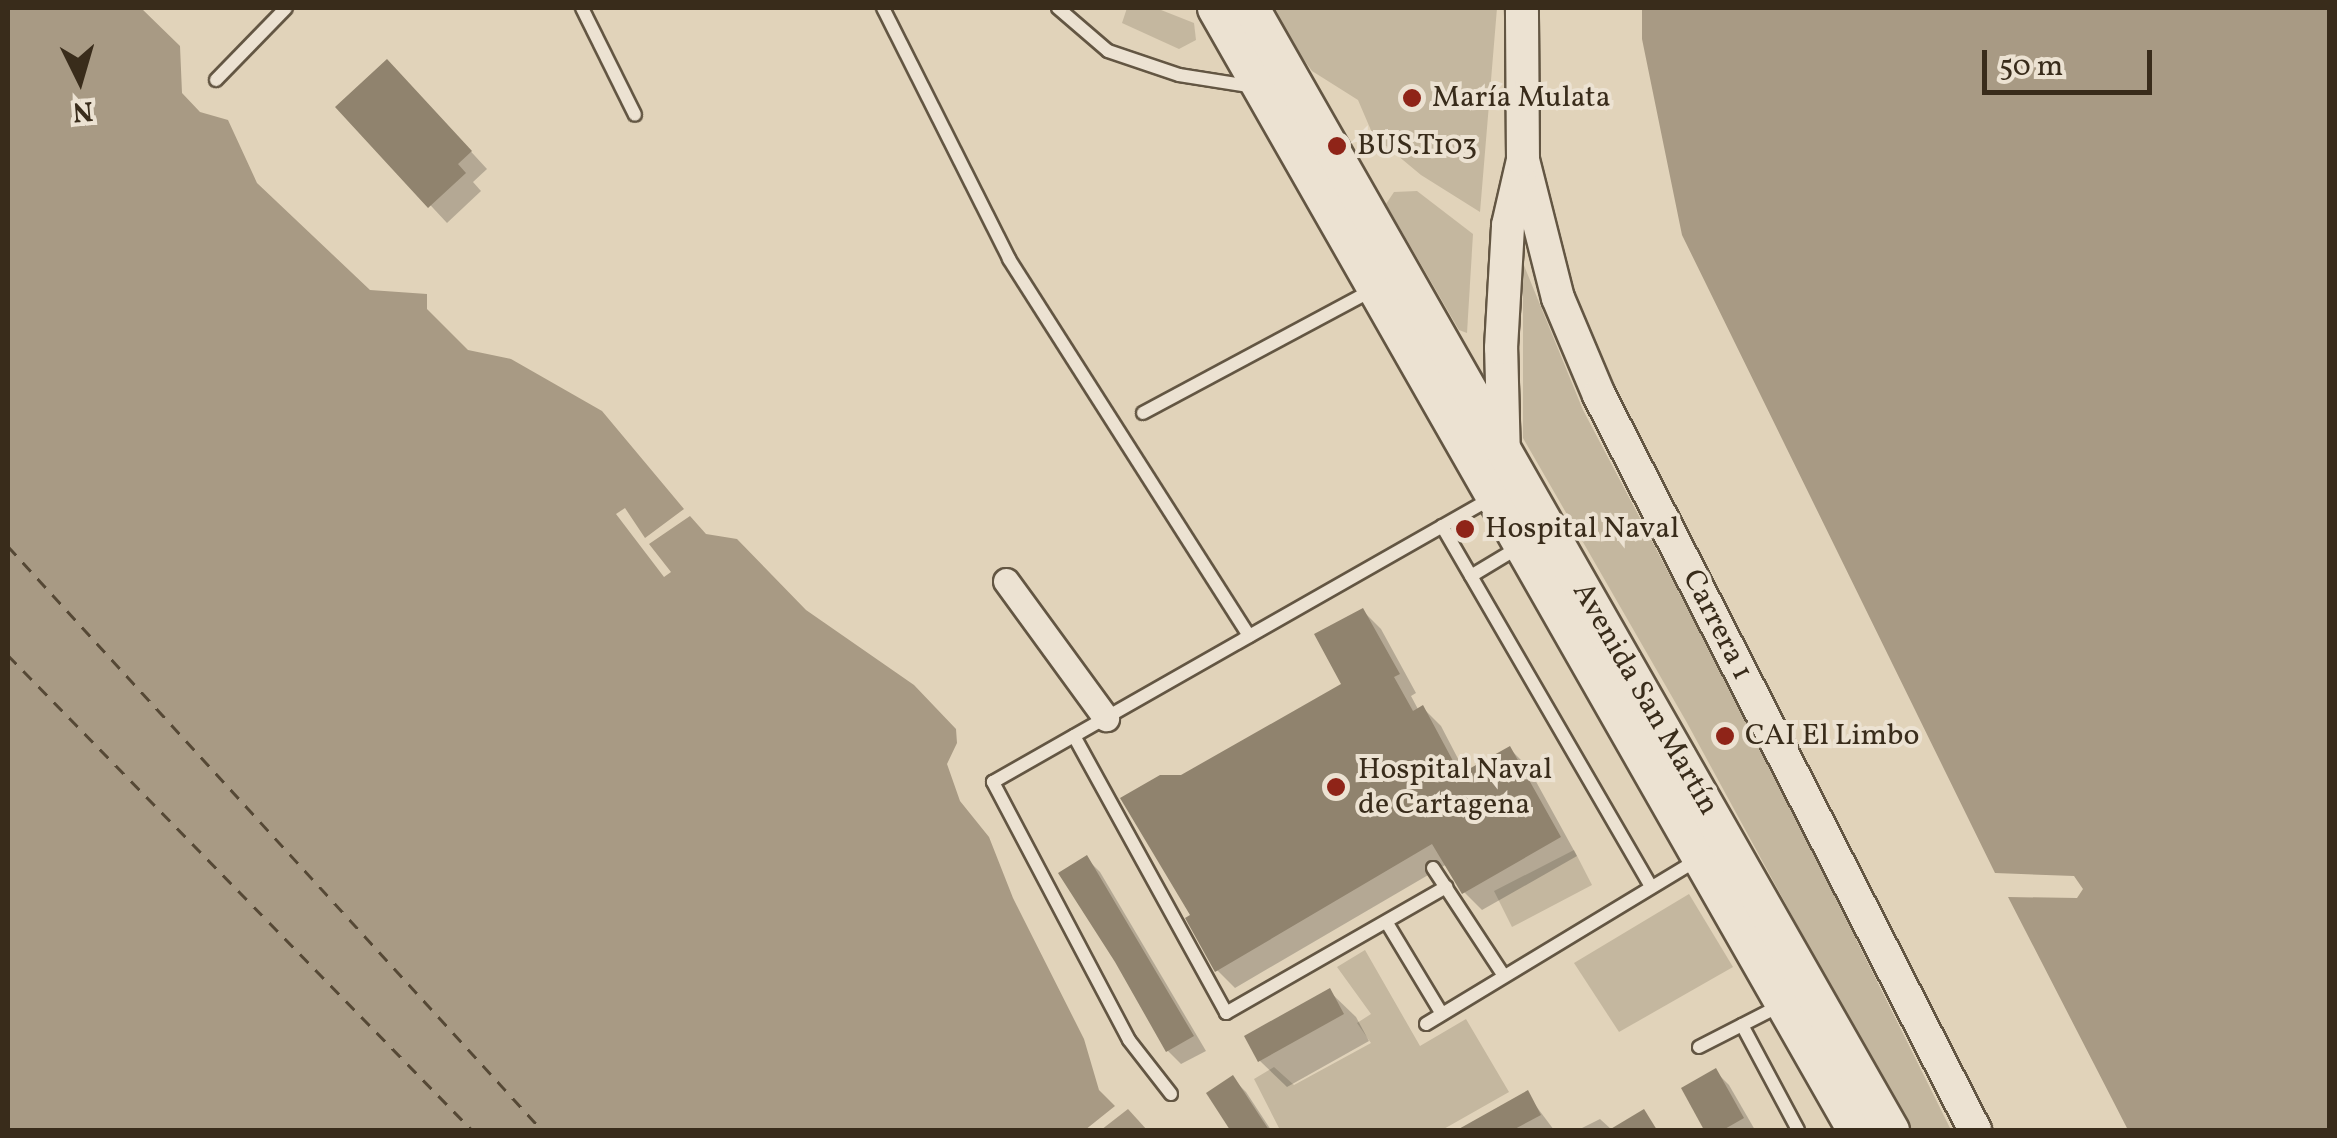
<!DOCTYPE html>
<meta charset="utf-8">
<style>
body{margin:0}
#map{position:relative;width:2337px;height:1138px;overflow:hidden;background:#e1d3ba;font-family:Vollkorn,serif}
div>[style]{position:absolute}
.green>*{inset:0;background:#c4b79f}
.water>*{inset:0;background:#a89a84}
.shadow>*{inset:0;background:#0003}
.ferry>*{height:2.5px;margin-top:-1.25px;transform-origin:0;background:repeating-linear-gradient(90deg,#554835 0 12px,transparent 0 22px)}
.building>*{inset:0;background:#90836e}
.roads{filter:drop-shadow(2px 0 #635643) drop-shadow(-2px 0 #635643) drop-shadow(0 2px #635643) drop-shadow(0 -2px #635643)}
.service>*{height:12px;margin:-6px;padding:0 6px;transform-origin:6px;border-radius:6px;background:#ece2d2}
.minor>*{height:25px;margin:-12.5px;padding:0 12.5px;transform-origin:12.5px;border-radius:12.5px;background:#ece2d2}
.tertiary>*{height:32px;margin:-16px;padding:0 16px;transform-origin:16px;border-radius:16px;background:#ece2d2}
.secondary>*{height:35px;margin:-17.5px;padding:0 17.5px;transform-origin:17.5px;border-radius:17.5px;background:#ece2d2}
.dots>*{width:28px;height:28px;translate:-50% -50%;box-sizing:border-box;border:5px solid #ece2d2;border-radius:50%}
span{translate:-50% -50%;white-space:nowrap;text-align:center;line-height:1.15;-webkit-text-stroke:8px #ece2d2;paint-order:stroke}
.poi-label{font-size:30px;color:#392c1b}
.left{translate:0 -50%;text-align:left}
.street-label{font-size:30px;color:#392c1b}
.frame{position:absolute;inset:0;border:10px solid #392c1b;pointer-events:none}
.north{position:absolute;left:30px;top:30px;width:100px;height:100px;-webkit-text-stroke:8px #ece2d2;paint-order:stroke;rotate:175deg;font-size:28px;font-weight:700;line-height:40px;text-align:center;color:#392c1b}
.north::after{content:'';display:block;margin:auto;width:35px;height:45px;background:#392c1b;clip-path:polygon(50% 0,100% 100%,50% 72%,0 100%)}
.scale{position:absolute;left:1982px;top:50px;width:170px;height:45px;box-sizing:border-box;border:5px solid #392c1b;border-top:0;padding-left:12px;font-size:30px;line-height:35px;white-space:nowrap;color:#392c1b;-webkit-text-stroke:8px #ece2d2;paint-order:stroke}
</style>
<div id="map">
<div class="green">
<div style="clip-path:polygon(1127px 8px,1156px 8px,1194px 23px,1196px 40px,1179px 49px,1122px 23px)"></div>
<div style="clip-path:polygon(1267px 8px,1497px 8px,1480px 212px,1421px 175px,1373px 135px,1358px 100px,1312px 71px)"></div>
<div style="clip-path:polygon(1417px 191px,1473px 234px,1467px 333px,1459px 330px,1386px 204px,1394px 192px)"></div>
<div style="clip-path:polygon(1523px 263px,1583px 410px,1763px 752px,1951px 1130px,1909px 1130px,1686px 721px,1523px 438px)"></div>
<div style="clip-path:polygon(1574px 850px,1592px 885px,1512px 927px,1494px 891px)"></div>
<div style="clip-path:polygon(1689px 894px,1733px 967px,1619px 1032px,1574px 963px)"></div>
<div style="clip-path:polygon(1365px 950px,1420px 1046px,1466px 1019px,1509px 1092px,1442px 1130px,1280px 1130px,1254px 1079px,1274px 1067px,1294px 1085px,1371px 1043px,1357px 1023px,1371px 1014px,1337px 967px)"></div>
</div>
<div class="water">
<div style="clip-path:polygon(8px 8px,141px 8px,180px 46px,182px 93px,200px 112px,228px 120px,257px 183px,370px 290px,427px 294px,427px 309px,468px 350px,511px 359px,602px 411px,684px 509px,645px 538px,625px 508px,616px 514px,664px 577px,671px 572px,649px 544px,690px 516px,706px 534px,737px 539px,806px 610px,914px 685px,956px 729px,957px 743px,947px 764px,960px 801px,989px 837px,1013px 898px,1084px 1039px,1099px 1090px,1115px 1106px,1085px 1130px,8px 1130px)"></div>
<div style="clip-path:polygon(1642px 8px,2329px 8px,2329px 1130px,2128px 1130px,2008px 897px,2077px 898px,2083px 889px,2074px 876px,1995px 873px,1682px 235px,1642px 39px)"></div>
<div style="clip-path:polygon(1128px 1109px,1147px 1130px,1101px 1130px)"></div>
</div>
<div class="shadow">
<div style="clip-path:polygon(404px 79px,487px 169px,473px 182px,481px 191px,447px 223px,339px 107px)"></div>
<div style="clip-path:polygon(1363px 611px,1381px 629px,1416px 693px,1411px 696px,1419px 711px,1423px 708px,1441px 726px,1466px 774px,1510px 749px,1528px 767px,1577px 856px,1482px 910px,1464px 892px,1447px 864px,1235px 988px,1217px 970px,1194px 916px,1182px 778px,1344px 685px)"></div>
<div style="clip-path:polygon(1087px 859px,1100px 872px,1206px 1051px,1181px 1064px,1168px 1051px)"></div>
<div style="clip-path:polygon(1329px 991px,1356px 1017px,1369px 1041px,1287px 1087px,1260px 1061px,1248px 1037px)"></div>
<div style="clip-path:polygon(1715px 1071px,1729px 1085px,1755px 1130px,1707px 1130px,1684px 1089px)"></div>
<div style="clip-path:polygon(1233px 1079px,1246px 1092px,1271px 1130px,1233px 1130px,1210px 1094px)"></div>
<div style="clip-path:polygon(1527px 1094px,1554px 1130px,1462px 1130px)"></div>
<div style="clip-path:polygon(1600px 1119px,1612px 1130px,1578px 1130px)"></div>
</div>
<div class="ferry">
<div style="left:8px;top:546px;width:791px;rotate:47.56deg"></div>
<div style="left:8px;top:655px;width:664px;rotate:45.67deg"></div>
</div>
<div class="building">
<div style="clip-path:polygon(387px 59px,472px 151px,458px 164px,466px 173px,428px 208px,335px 107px)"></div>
<div style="clip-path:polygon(1363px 608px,1400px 674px,1394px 677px,1413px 711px,1423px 705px,1460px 774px,1510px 746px,1561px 837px,1462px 894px,1432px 844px,1215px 972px,1185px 918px,1190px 915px,1120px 798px,1160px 775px,1181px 775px,1341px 684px,1314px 634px)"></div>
<div style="clip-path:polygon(1087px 855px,1194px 1036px,1166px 1052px,1115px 962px,1058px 873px)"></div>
<div style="clip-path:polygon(1330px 988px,1344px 1014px,1258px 1062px,1244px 1036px)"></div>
<div style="clip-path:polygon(1716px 1068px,1744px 1118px,1723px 1130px,1704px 1130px,1681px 1088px)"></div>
<div style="clip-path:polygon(1233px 1075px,1269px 1130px,1230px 1130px,1206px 1093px)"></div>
<div style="clip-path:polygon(1528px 1090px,1541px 1115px,1513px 1130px,1457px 1130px)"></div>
<div style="clip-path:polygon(1644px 1109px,1657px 1130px,1609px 1130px)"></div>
</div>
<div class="roads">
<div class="service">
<div style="left:582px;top:8px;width:119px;rotate:63.6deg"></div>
<div style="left:883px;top:8px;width:281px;rotate:63.3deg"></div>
<div style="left:1009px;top:259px;width:447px;rotate:57.5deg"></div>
<div style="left:1058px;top:8px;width:66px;rotate:40.7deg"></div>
<div style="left:1108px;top:51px;width:75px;rotate:18.7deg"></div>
<div style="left:1179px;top:75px;width:77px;rotate:9deg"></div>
<div style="left:216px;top:80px;width:100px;rotate:-45.8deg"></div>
<div style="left:1143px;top:413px;width:262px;rotate:-28.2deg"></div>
<div style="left:1442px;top:526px;width:417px;rotate:59.9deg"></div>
<div style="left:1471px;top:576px;width:56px;rotate:-31.1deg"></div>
<div style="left:1074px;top:736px;width:316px;rotate:61.2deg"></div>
<div style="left:1226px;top:1013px;width:254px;rotate:-29.8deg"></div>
<div style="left:1433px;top:868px;width:129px;rotate:56.7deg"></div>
<div style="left:1387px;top:923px;width:106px;rotate:58.9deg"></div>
<div style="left:1426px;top:1024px;width:317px;rotate:-31.2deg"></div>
<div style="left:1742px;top:1025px;width:119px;rotate:61.9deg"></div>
<div style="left:1699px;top:1047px;width:92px;rotate:-27.1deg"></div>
<div style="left:1171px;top:1094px;width:68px;rotate:-127.9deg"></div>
<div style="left:1129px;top:1040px;width:292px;rotate:-117.8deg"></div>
<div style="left:993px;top:782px;width:572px;rotate:-29.66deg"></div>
</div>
<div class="minor">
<div style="left:1006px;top:581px;width:170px;rotate:53.9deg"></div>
</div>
<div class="tertiary">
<div style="left:1523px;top:160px;width:142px;rotate:75.8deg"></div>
<div style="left:1558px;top:298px;width:105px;rotate:67.1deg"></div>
<div style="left:1599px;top:395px;width:826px;rotate:62.91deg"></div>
<div style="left:1504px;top:459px;width:111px;rotate:-91.5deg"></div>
<div style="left:1501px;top:348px;width:123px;rotate:-86.7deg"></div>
<div style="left:1508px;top:225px;width:67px;rotate:-77deg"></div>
<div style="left:1523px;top:160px;width:152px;rotate:-90.4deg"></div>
</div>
<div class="secondary">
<div style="left:1215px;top:8px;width:1292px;rotate:60.3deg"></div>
<div style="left:1251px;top:8px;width:1292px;rotate:60.3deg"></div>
</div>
</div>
<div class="dots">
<div style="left:1412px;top:98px;background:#8f2418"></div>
<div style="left:1337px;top:146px;background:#8f2418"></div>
<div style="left:1465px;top:529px;background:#8f2418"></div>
<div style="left:1725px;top:736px;background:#8f2418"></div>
<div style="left:1336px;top:787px;background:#8f2418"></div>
</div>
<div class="poi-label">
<span class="left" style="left:1432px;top:98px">María Mulata</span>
<span class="left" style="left:1357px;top:146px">BUS.T103</span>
<span class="left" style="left:1485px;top:529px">Hospital Naval</span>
<span class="left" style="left:1745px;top:736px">CAI El Limbo</span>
<span class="left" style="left:1358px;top:787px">Hospital Naval<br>de Cartagena</span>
</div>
<div class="street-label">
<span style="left:1717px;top:625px;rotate:63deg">Carrera 1</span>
<span style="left:1645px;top:699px;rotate:60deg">Avenida San Martín</span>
</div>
<div class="frame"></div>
<div class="north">N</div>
<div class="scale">50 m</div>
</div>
